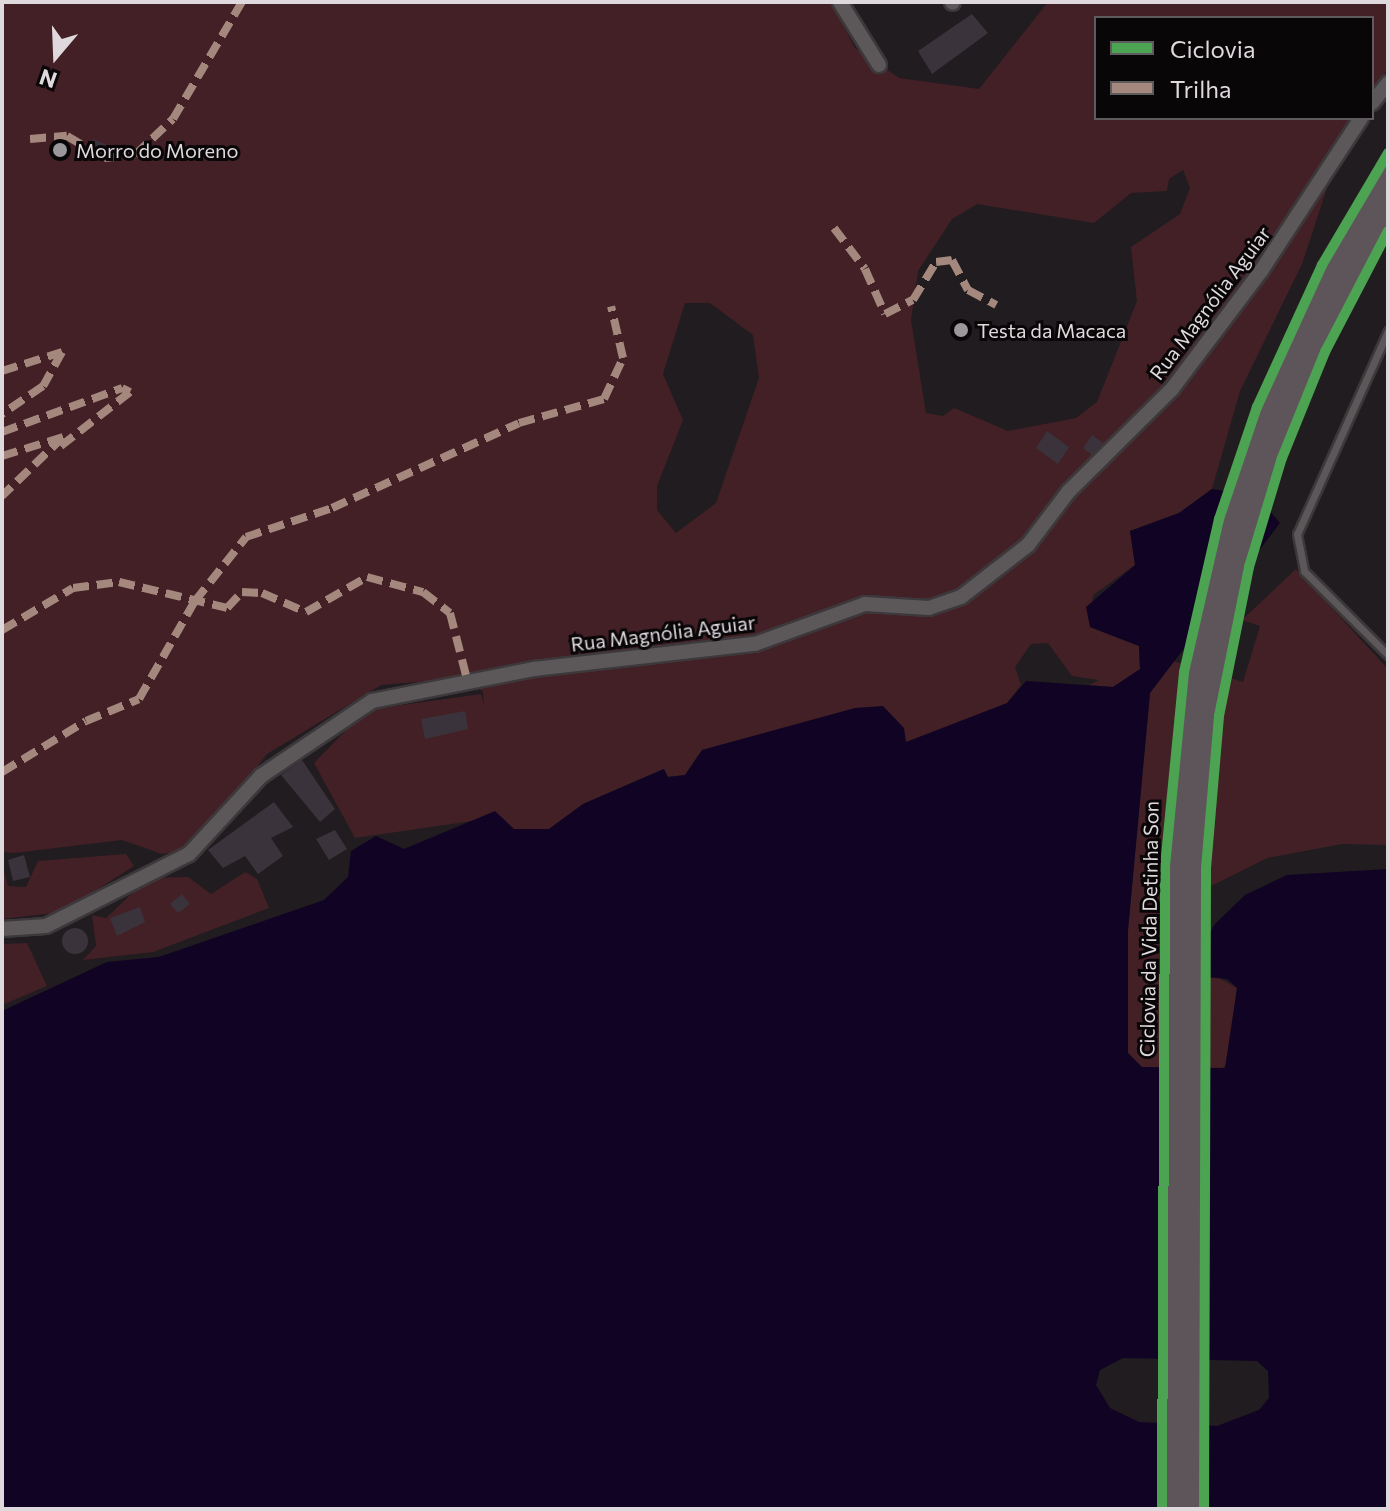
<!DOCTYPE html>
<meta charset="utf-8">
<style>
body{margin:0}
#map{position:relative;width:1390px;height:1511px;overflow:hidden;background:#201c1f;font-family:Commissioner,sans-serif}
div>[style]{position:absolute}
.green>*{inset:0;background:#432026}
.water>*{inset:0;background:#110323}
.pier>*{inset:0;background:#201c1f}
.building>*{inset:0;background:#3a333c}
.round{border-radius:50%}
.roads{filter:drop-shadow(2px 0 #3c383b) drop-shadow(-2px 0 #3c383b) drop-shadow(0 2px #3c383b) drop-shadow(0 -2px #3c383b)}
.service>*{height:7px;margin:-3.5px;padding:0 3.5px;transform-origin:3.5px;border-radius:3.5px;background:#5c585a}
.minor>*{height:14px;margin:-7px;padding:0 7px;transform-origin:7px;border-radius:7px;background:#5c585a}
.primary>*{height:22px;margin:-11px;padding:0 11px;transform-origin:11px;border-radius:11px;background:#5d555a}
.quiet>*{height:8px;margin-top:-4px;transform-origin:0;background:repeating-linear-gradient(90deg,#a5887d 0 16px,transparent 0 24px)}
.cycleway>*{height:10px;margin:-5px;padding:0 5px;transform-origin:5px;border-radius:5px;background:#4ca352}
.dots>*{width:22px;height:22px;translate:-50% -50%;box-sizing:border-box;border:4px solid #090608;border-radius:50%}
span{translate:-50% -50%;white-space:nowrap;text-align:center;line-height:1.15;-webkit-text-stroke:6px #090608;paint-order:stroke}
.poi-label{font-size:20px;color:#dfd9dd}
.left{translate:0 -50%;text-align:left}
.street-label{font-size:20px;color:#dfd9dd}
.frame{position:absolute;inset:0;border:4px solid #dfd9dd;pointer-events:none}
.legend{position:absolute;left:1094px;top:16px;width:280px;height:104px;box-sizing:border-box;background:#090608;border:2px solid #5f5a5d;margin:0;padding:10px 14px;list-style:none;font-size:24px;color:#dfd9dd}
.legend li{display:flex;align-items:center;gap:16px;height:40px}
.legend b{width:40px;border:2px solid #5f5a5d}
.north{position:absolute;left:16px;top:16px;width:80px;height:80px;-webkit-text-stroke:6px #090608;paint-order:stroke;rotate:199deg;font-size:22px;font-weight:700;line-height:32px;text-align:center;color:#dfd9dd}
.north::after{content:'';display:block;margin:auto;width:28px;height:36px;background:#dfd9dd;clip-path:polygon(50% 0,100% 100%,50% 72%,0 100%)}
</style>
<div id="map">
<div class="green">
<div style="clip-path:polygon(evenodd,2px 2px,831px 2px,855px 48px,899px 78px,979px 89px,1048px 2px,1388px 2px,1388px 69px,1372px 90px,1372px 18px,1096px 18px,1096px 118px,1350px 118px,1302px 264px,1240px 391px,1212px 489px,1179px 513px,1130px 531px,1135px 565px,1093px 595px,1090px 627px,1139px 646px,1140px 669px,1113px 687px,1089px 685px,1099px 680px,1072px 676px,1048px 643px,1031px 644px,1015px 667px,1021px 685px,1007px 703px,946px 732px,905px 742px,761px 734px,702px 750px,685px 775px,667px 777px,663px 769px,583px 804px,549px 829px,514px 829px,500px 817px,355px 838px,314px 763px,366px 710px,481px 694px,484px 705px,483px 692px,467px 678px,381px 685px,267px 754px,207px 832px,182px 851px,162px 854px,122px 840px,14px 853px,2px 852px,2px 2px,1183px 170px,1190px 188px,1180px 214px,1131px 247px,1137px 301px,1097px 402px,1076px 418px,1008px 431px,954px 408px,943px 416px,926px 413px,911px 320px,918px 271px,952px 219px,977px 204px,1094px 223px,1131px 193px,1167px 191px,1169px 179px,1183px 170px,2px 2px,685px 303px,710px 303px,753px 335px,759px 378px,716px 503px,676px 533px,657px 510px,657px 486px,683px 420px,663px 374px,685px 303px)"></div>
<div style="clip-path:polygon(evenodd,1296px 569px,1388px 669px,1388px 845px,1342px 844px,1267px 858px,1195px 894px,1189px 900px,1219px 978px,1237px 988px,1229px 1062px,1219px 1071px,1142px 1067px,1128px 1053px,1128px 930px,1150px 693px,1169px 660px,1243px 682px,1260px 626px,1242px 620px,1296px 569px,1165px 814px,1212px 817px,1211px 853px,1163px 849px,1165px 814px,1296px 569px,1160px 1003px,1207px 1004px,1207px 1033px,1160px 1033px,1160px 1003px)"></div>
<div style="clip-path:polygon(126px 854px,134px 866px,62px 912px,2px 919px,2px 864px,8px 886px,26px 887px,38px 861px)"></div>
<div style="clip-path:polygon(245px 872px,257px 879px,269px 908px,153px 952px,83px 960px,96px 946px,92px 915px,106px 918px,148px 878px,188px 877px,211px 894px)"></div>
<div style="clip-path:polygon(27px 943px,47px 986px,2px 1005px,2px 944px)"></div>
</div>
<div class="water">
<div style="clip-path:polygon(1212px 489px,1257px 496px,1280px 523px,1150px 693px,1128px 930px,1128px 1053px,1142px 1067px,1225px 1068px,1237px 988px,1227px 979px,1195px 976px,1199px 951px,1215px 924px,1245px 895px,1287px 875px,1388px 869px,1388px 1509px,2px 1509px,2px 1011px,107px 962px,159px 957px,324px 900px,348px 877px,351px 851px,376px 836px,404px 849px,495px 811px,514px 829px,549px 829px,583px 804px,664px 769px,668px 777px,685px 775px,702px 750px,855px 708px,883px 706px,904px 728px,906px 742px,1007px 703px,1026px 681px,1113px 687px,1140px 669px,1139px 646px,1090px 627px,1086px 607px,1135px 565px,1130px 531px,1179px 513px)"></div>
</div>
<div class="pier">
<div style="clip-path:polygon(1123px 1358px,1257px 1361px,1268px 1371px,1269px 1398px,1259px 1410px,1217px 1426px,1139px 1422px,1110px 1408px,1096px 1385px,1100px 1370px)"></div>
</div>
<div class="building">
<div style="clip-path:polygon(972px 14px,988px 33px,932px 74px,918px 51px)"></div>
<div style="clip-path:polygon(93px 139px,107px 145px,101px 160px,87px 154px)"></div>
<div style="clip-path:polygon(1047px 431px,1069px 447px,1058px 464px,1036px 448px)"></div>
<div style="clip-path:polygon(1092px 435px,1103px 443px,1092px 455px,1083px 448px)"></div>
<div style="clip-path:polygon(465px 711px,468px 729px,425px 739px,421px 719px)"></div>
<div style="clip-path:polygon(302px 760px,335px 809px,320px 822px,281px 775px)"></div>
<div style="clip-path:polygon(274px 802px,293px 827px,271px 838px,283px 856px,258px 874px,245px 856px,223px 868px,208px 850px)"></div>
<div style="clip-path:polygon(335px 830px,347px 849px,329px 860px,316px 839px)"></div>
<div style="clip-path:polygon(24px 855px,30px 877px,13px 881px,8px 860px)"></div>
<div style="clip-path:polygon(182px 894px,190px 904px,178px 913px,170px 904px)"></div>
<div style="clip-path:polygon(140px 907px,145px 922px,117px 936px,110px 918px)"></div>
<div class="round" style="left:62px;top:928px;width:26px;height:26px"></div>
</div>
<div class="roads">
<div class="service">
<div style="left:1388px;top:331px;width:222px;rotate:114.1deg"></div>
<div style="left:1297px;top:534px;width:38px;rotate:79deg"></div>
<div style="left:1304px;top:571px;width:119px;rotate:45deg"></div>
</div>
<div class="minor">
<div style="left:840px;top:2px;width:74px;rotate:58.2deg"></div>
<div style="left:952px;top:2px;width:1px;rotate:45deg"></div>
<div style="left:1372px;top:103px;width:26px;rotate:-51deg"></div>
<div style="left:2px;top:929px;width:44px;rotate:-3.9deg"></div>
<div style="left:46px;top:926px;width:160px;rotate:-26.7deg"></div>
<div style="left:189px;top:854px;width:106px;rotate:-47.3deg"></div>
<div style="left:261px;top:776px;width:134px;rotate:-34deg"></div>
<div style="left:372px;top:701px;width:165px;rotate:-11.2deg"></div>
<div style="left:534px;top:669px;width:222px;rotate:-6.5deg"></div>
<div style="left:755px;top:644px;width:117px;rotate:-20deg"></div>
<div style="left:865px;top:604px;width:64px;rotate:3.6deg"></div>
<div style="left:929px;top:608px;width:34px;rotate:-19deg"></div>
<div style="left:961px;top:597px;width:85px;rotate:-37.8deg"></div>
<div style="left:1028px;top:545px;width:68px;rotate:-52.8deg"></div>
<div style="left:1069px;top:491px;width:145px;rotate:-44.7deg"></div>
<div style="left:1172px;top:389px;width:148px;rotate:-53deg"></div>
<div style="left:1261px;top:271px;width:183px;rotate:-56.8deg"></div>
</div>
<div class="primary">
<div style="left:1174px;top:1509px;width:642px;rotate:-89.73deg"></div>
<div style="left:1177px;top:867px;width:194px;rotate:-84.4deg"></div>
<div style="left:1196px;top:674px;width:116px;rotate:-78.1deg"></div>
<div style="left:1220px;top:560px;width:156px;rotate:-72deg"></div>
<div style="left:1268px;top:412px;width:156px;rotate:-65.4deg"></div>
<div style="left:1333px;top:270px;width:110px;rotate:-59.9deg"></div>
<div style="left:1192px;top:1509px;width:641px;rotate:-89.73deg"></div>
<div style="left:1195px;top:868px;width:154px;rotate:-84.8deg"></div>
<div style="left:1209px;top:715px;width:154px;rotate:-78.8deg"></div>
<div style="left:1239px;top:564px;width:115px;rotate:-73.3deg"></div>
<div style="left:1272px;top:454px;width:153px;rotate:-66.9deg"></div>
<div style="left:1332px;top:313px;width:117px;rotate:-61.5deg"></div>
</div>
</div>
<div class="quiet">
<div style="left:30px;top:139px;width:37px;rotate:-5deg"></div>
<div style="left:67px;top:136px;width:43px;rotate:30.7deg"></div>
<div style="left:104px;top:158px;width:31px;rotate:-6deg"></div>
<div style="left:135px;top:155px;width:52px;rotate:-43.5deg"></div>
<div style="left:173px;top:119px;width:136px;rotate:-59.5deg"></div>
<div style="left:834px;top:228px;width:51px;rotate:52.9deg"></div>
<div style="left:865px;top:269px;width:49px;rotate:66deg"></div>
<div style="left:885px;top:314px;width:31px;rotate:-27deg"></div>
<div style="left:913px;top:300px;width:44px;rotate:-58.8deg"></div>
<div style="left:936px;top:262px;width:16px;rotate:-7deg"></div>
<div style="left:952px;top:260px;width:34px;rotate:62deg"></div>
<div style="left:968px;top:290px;width:32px;rotate:28deg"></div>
<div style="left:2px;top:371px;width:63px;rotate:-17.6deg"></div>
<div style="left:62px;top:352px;width:39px;rotate:119deg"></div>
<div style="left:43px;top:386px;width:50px;rotate:145.7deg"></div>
<div style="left:2px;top:432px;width:128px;rotate:-20.1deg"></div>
<div style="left:122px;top:388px;width:9px;rotate:27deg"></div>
<div style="left:130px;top:392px;width:88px;rotate:142deg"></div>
<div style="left:2px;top:456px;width:64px;rotate:-17.3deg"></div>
<div style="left:63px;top:437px;width:85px;rotate:136deg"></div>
<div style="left:2px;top:630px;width:82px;rotate:-30.6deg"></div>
<div style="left:73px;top:588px;width:46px;rotate:-7.4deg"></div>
<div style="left:119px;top:582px;width:111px;rotate:13.5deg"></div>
<div style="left:227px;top:608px;width:22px;rotate:-47deg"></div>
<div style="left:242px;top:592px;width:20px;rotate:3deg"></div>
<div style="left:262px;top:593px;width:48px;rotate:23.4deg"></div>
<div style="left:306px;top:612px;width:70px;rotate:-29.8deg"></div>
<div style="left:367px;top:577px;width:58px;rotate:15deg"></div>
<div style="left:423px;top:592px;width:34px;rotate:38deg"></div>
<div style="left:450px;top:613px;width:72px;rotate:75.6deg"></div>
<div style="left:2px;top:772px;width:98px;rotate:-31.3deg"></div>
<div style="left:86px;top:721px;width:57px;rotate:-22.5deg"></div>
<div style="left:139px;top:699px;width:113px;rotate:-60.3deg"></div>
<div style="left:195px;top:601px;width:82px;rotate:-51.4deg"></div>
<div style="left:246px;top:537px;width:91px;rotate:-18.6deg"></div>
<div style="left:332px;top:508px;width:205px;rotate:-24.4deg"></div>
<div style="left:519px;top:423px;width:88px;rotate:-15.8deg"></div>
<div style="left:604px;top:399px;width:45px;rotate:-65.1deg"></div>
<div style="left:623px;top:358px;width:53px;rotate:-103deg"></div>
</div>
<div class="cycleway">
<div style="left:1162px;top:1509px;width:643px;rotate:-89.73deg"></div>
<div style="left:1165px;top:866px;width:195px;rotate:-84.4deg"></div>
<div style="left:1184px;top:672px;width:157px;rotate:-77.1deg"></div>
<div style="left:1219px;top:519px;width:118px;rotate:-71.3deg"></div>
<div style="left:1257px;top:407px;width:156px;rotate:-65.4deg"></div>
<div style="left:1322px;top:265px;width:130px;rotate:-59.5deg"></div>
<div style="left:1204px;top:1509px;width:641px;rotate:-89.82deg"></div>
<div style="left:1206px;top:868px;width:153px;rotate:-85.1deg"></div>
<div style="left:1219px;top:716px;width:152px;rotate:-78.6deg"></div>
<div style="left:1249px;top:567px;width:114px;rotate:-73.2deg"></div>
<div style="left:1282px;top:458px;width:114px;rotate:-67.9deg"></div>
<div style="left:1325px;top:352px;width:136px;rotate:-62.5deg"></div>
</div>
<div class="dots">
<div style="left:60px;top:150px;background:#9c979a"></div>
<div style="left:961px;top:330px;background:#9c979a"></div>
</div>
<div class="poi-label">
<span class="left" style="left:76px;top:150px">Morro do Moreno</span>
<span class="left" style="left:977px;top:330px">Testa da Macaca</span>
</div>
<div class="street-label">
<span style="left:1210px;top:303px;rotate:-53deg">Rua Magnólia Aguiar</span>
<span style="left:663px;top:633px;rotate:-7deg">Rua Magnólia Aguiar</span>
<span style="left:1149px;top:929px;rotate:-89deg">Ciclovia da Vida Detinha Son</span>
</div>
<div class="frame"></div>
<ul class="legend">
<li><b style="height:10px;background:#4ca352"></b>Ciclovia</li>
<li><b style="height:10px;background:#a5887d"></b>Trilha</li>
</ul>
<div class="north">N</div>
</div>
